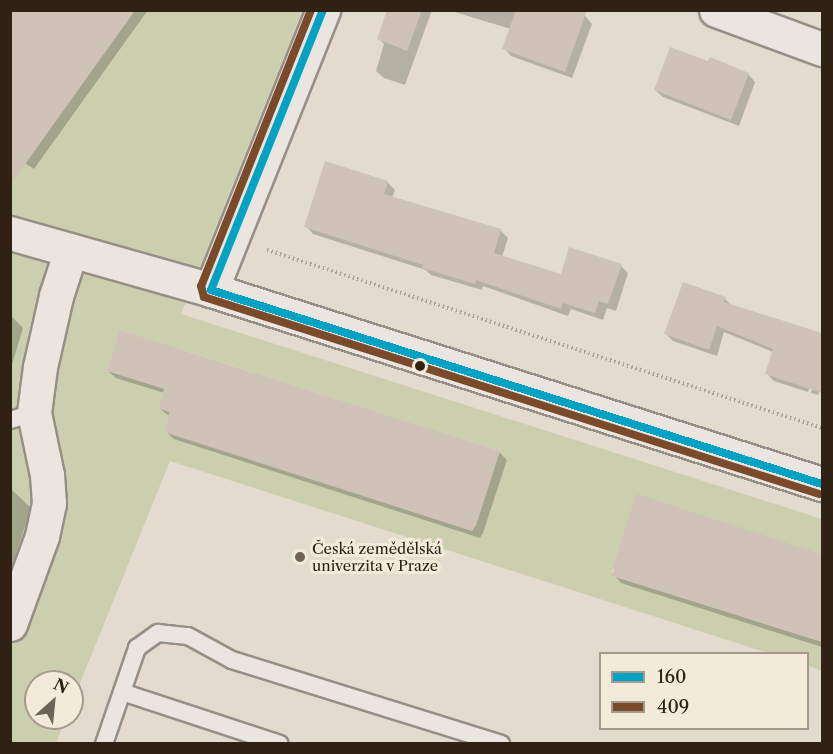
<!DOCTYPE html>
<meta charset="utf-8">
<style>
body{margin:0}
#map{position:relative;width:833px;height:754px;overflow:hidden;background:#e3dcce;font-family:"Libre Caslon Text",serif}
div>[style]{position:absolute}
.green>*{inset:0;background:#cbceaf}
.shadow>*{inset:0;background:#0003}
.building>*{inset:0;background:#cfc2b6}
.path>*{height:4px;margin-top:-2px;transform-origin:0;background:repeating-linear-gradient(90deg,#a8a39c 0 1.5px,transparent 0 4.5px)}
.roads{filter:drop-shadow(2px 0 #958f85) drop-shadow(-2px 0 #958f85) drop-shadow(0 2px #958f85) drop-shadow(0 -2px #958f85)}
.service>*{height:16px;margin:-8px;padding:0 8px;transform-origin:8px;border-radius:8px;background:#eae5de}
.minor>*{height:33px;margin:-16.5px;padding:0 16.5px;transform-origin:16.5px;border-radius:16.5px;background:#eae5de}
.bus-1>*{height:8px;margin:-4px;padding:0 4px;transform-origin:4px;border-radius:4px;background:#02a2c5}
.bus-2>*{height:8px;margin:-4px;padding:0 4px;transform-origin:4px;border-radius:4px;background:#7a4b2a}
.dots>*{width:16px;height:16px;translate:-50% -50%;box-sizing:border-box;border:3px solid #f3ead9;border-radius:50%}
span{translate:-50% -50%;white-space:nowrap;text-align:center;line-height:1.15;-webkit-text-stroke:6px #f3ead9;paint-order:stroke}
.poi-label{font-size:15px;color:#2f2215}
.left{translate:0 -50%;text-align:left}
.frame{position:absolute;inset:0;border:12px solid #2f2215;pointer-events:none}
.legend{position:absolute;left:599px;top:652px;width:210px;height:78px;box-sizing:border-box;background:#f3ead9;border:2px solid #a59a8b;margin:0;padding:8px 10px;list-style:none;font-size:18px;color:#2f2215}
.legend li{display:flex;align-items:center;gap:12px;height:30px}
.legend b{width:30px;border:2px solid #a59a8b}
.north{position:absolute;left:24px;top:670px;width:60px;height:60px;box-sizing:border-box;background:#f3ead9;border:2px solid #a59a8b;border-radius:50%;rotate:27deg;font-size:16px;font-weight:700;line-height:24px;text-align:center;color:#2f2215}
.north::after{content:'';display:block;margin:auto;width:21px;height:27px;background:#6e6356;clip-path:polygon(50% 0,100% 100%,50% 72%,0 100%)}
</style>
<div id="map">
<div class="green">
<div style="clip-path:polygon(evenodd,135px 11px,302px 11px,181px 314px,822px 519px,822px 554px,636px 495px,612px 569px,613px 576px,822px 642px,822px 671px,808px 666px,808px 654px,768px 653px,170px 461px,72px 703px,72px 682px,36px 682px,36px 718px,66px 718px,56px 743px,11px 743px,10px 152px,26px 163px,135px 11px,119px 330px,149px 340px,136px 380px,107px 371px,119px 330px,135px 11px,189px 352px,500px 451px,476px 525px,472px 531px,165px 433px,169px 412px,158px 408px,163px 392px,174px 395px,189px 352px)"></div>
</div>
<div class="shadow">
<div style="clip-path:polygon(10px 10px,148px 10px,34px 169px,10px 153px)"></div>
<div style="clip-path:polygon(388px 10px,432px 10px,405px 85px,384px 78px,376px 71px,384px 44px,379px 39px)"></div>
<div style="clip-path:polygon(448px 10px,568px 10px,585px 16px,592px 24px,572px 78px,511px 56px,504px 48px,511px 29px)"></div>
<div style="clip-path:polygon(748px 74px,755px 82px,739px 126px,663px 97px,655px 90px)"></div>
<div style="clip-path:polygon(387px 182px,395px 190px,392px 198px,500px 230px,508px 238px,502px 257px,562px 276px,621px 266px,628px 273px,616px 311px,607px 308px,603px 320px,571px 309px,568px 316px,483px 286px,482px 290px,431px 275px,426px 270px,313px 234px,306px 226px)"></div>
<div style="clip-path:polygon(725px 299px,732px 306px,822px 334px,822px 346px,808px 392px,774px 381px,766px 373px,773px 352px,724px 332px,717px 356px,673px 341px,666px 334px)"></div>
<div style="clip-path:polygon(10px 315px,23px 328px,10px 371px)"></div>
<div style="clip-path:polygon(822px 357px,822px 382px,818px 395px,811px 393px)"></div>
<div style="clip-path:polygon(108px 371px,499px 452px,507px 460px,483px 533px,480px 538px,174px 439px,166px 432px,169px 416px,159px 408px,164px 393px,116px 378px)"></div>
<div style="clip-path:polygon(10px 488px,31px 508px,10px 572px)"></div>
<div style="clip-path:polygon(637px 496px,822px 556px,822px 647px,621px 583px,614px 575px)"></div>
</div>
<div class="building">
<div style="clip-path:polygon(10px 10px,135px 10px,10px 185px)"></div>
<div style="clip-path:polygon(387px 10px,422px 10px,407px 51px,377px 39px)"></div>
<div style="clip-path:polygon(516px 10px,587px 10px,565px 72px,502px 49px)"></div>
<div style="clip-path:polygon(670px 47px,708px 61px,710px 57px,749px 73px,731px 120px,654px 90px)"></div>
<div style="clip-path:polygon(325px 161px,388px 181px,384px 194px,501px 229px,494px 253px,561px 274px,569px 247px,622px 264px,608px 304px,599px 301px,595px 313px,563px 303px,561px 309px,476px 280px,475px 284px,422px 268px,423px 265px,304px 227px)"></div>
<div style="clip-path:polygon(683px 282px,726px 297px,724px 302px,822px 333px,822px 393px,765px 374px,773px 349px,717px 326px,709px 350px,664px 334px)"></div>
<div style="clip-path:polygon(119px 330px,500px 451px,476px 525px,472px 531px,165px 432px,169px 412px,158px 408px,164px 389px,107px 371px)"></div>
<div style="clip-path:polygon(636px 494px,822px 554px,822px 642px,612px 576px,614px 569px,612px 569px)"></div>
</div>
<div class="path">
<div style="left:267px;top:250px;width:583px;rotate:17.78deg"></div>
</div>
<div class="roads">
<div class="service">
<div style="left:10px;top:420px;width:25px;rotate:-16deg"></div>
<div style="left:122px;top:692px;width:166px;rotate:18.2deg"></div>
<div style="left:104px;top:744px;width:102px;rotate:-71deg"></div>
<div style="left:137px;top:648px;width:26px;rotate:-36deg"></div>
<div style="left:158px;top:633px;width:30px;rotate:6deg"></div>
<div style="left:188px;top:636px;width:50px;rotate:28.6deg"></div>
<div style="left:232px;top:660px;width:282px;rotate:17.3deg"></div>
</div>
<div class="minor">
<div style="left:716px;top:10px;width:113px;rotate:20.2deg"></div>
<div style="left:10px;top:233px;width:209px;rotate:15.8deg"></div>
<div style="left:211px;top:290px;width:641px;rotate:17.62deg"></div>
<div style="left:211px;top:290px;width:302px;rotate:-68.2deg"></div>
<div style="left:10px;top:624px;width:94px;rotate:-70deg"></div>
<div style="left:42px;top:536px;width:34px;rotate:-78deg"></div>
<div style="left:49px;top:503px;width:28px;rotate:-94deg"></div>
<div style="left:47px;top:475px;width:63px;rotate:-101.8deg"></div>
<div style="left:34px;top:413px;width:46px;rotate:-82.6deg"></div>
<div style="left:40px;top:367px;width:73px;rotate:-77.3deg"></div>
<div style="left:56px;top:296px;width:48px;rotate:-71.9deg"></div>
</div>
</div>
<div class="bus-1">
<div style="left:211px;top:290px;width:641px;rotate:17.62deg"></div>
<div style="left:211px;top:290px;width:302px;rotate:-68.2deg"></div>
</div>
<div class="bus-2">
<div style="left:311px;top:10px;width:297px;rotate:111.7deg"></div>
<div style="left:201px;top:286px;width:11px;rotate:75deg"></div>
<div style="left:204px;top:297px;width:646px;rotate:17.76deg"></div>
</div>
<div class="dots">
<div style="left:420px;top:366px;background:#2f2215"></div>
<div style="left:300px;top:557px;background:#6e6356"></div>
</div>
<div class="poi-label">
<span class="left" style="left:312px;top:557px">Česká zemědělská<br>univerzita v Praze</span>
</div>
<div class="frame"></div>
<ul class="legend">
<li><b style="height:8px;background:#02a2c5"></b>160</li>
<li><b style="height:8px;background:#7a4b2a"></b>409</li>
</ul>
<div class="north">N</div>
</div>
